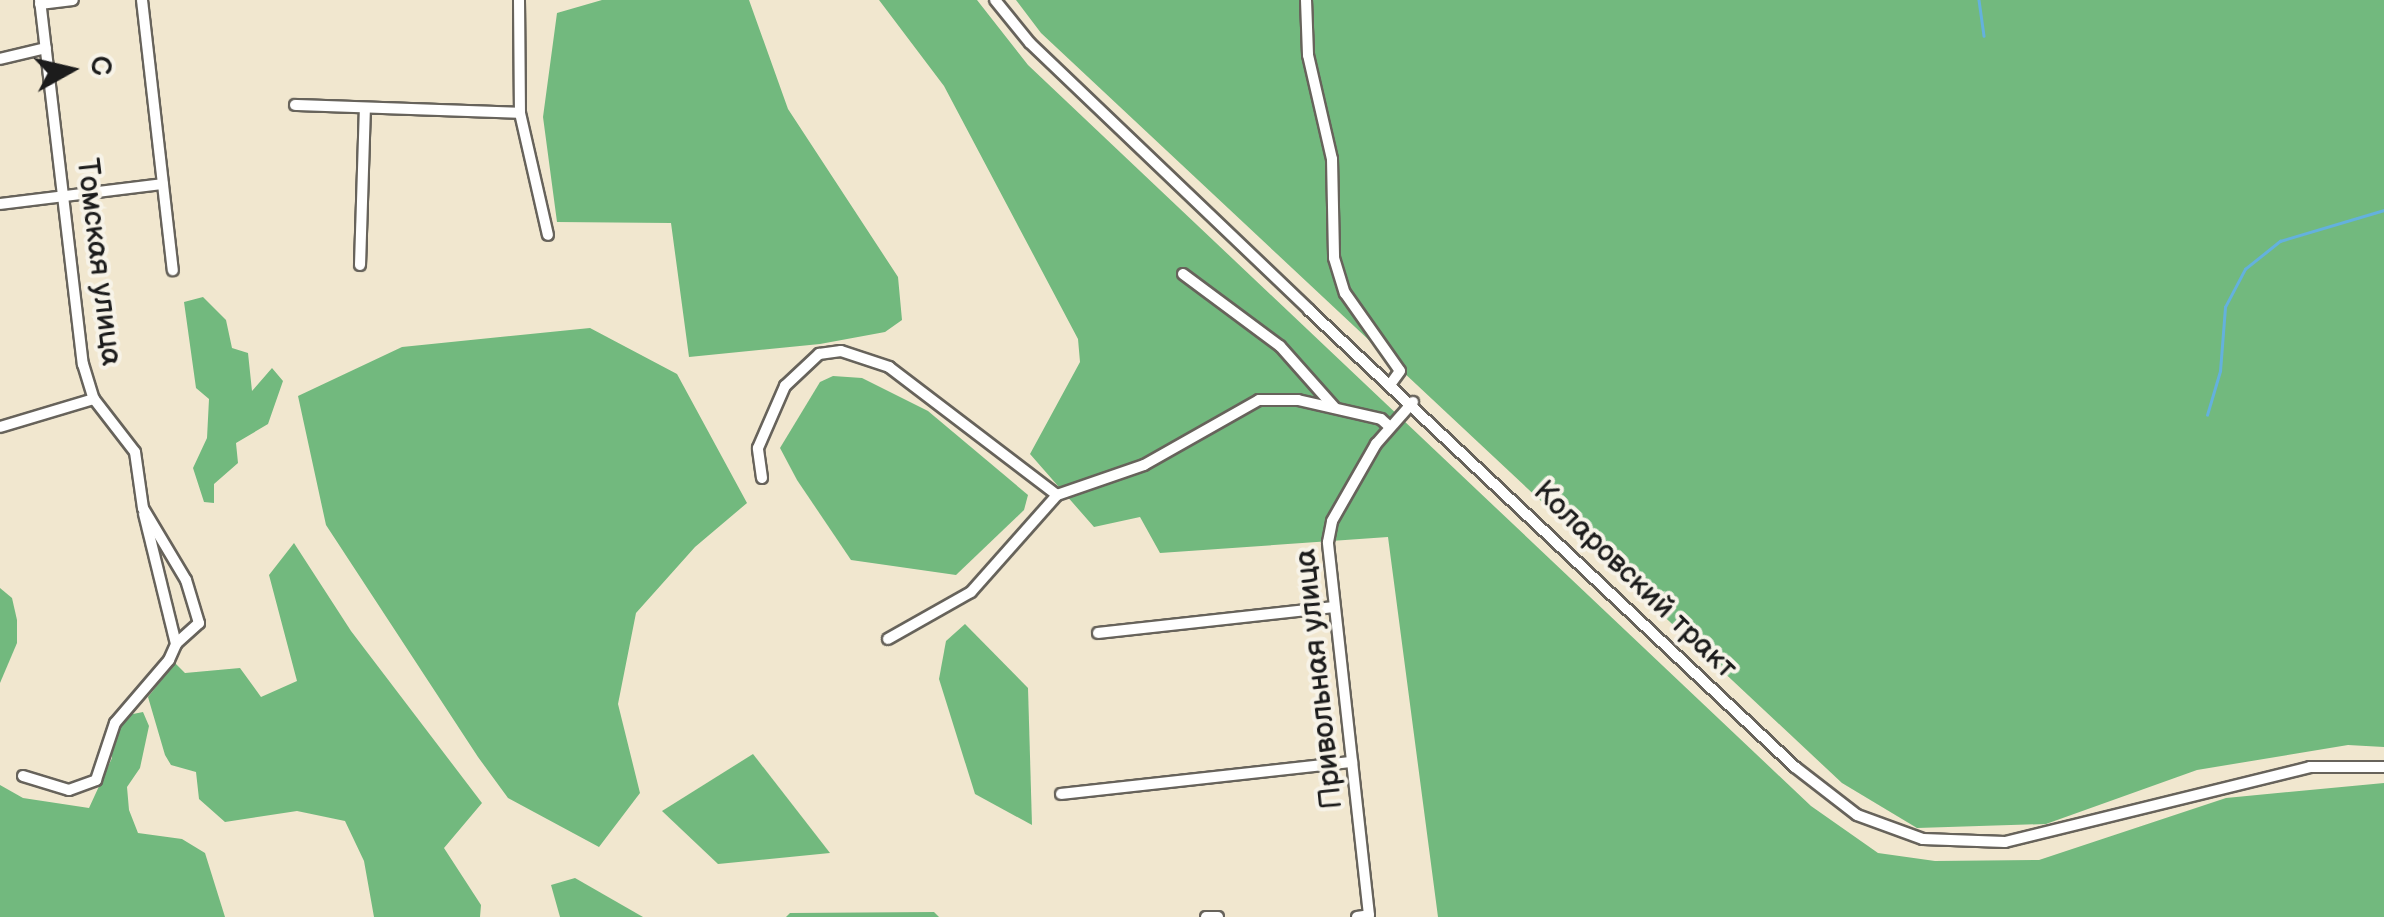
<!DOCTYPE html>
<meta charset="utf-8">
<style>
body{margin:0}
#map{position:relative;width:2384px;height:917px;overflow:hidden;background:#f1e7cf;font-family:"Balsamiq Sans",sans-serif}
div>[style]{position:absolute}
.forest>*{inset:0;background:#72b97e}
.stream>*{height:2.5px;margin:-1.25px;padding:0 1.25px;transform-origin:1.25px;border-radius:1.25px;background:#64b1dd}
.roads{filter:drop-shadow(2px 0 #67635b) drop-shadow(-2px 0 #67635b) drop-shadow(0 2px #67635b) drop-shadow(0 -2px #67635b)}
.minor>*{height:10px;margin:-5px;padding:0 5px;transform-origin:5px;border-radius:5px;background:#fff}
span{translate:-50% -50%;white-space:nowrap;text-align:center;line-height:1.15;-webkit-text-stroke:8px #f7f3e8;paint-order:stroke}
.street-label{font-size:30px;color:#1c1c1c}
.north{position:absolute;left:20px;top:20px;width:100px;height:100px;-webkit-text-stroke:8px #f7f3e8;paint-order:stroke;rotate:82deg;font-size:28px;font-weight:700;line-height:40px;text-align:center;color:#1c1c1c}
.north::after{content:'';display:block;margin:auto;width:35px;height:45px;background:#1c1c1c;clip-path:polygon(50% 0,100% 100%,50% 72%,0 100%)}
</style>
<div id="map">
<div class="forest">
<div style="clip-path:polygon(602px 0,749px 0,788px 109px,898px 277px,902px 320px,885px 332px,820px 344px,689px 357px,671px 223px,557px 222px,543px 117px,557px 13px)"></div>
<div style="clip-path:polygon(879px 0,977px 0,1028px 65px,1533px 543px,1811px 806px,1878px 853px,1935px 861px,2039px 860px,2226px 798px,2384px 783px,2384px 917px,1438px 917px,1388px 537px,1160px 553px,1140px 517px,1094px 527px,1030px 454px,1080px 362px,1078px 339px,944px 86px)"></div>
<div style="clip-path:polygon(1016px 0,2384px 0,2384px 747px,2348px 745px,2197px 770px,2046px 824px,1917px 828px,1842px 783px,1041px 33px)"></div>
<div style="clip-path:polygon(203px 297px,226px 320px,232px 348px,248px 353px,252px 391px,272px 368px,283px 381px,268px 424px,236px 443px,238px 463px,214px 484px,214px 503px,204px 502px,193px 468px,207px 438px,209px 399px,196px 388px,184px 302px)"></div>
<div style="clip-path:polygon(590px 328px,677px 374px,747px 503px,695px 547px,636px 613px,618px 704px,640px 793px,599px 847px,508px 798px,478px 757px,326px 525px,298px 396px,402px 347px)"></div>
<div style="clip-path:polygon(833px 376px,862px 378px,928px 411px,1028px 495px,1024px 510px,956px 575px,851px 560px,797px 480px,780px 448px,820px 382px)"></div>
<div style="clip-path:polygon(294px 543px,351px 631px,482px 803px,444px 848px,481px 905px,480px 917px,374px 917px,364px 861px,345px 821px,297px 811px,225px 822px,199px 799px,196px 772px,171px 765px,165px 755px,148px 697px,175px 663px,185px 673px,240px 668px,261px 697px,297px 681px,269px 575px)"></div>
<div style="clip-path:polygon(0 588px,12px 598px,17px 620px,17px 643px,0 683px)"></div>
<div style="clip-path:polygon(965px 624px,1028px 688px,1032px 825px,975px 794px,939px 679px,946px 641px)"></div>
<div style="clip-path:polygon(143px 712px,149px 726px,140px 768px,127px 787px,129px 810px,138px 833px,182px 839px,205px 853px,225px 917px,0 917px,0 785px,23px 798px,89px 808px,112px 758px,110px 736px,128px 715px)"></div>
<div style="clip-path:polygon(753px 754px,830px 853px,718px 864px,662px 811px)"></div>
<div style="clip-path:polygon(575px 878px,643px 917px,560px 917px,551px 885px)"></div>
<div style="clip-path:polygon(934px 912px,939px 917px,786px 917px,790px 913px)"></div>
</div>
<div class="stream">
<div style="left:1979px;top:0;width:36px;rotate:82deg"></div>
<div style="left:2207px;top:415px;width:46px;rotate:-73.5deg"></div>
<div style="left:2220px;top:371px;width:64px;rotate:-85.5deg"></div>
<div style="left:2225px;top:307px;width:43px;rotate:-62.2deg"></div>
<div style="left:2245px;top:269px;width:45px;rotate:-38.7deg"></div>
<div style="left:2280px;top:241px;width:109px;rotate:-16.6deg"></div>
</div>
<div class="roads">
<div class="minor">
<div style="left:40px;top:0;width:367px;rotate:83.3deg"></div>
<div style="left:83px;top:364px;width:37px;rotate:73deg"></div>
<div style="left:94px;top:399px;width:67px;rotate:52.3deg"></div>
<div style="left:135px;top:452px;width:57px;rotate:81.9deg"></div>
<div style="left:143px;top:508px;width:84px;rotate:59.2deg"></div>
<div style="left:186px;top:580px;width:45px;rotate:73.2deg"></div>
<div style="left:199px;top:623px;width:31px;rotate:138deg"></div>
<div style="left:142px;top:0;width:272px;rotate:83.5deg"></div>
<div style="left:519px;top:0;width:113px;rotate:89.5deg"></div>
<div style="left:520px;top:113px;width:125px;rotate:77.1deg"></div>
<div style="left:995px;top:0;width:55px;rotate:50.9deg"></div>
<div style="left:1030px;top:43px;width:386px;rotate:43.7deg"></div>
<div style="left:1309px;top:310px;width:667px;rotate:43.24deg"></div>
<div style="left:1795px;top:767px;width:78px;rotate:37.7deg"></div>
<div style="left:1857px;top:815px;width:70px;rotate:20deg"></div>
<div style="left:1923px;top:839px;width:82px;rotate:2.1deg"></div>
<div style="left:2005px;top:842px;width:314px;rotate:-13.8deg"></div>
<div style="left:2310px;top:767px;width:74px"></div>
<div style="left:1306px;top:0;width:55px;rotate:87.9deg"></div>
<div style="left:1308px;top:55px;width:107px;rotate:77deg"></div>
<div style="left:1332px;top:159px;width:99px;rotate:88.8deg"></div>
<div style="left:1334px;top:258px;width:37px;rotate:73deg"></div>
<div style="left:1345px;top:293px;width:95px;rotate:54.8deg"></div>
<div style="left:1400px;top:371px;width:14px;rotate:126deg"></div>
<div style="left:40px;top:4px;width:33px;rotate:-7deg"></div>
<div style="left:0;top:59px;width:47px;rotate:-13.4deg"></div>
<div style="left:295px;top:105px;width:225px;rotate:2deg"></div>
<div style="left:0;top:204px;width:164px;rotate:-7deg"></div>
<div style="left:360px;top:265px;width:156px;rotate:-88.2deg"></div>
<div style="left:1183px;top:274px;width:121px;rotate:36.6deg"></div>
<div style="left:1280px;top:346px;width:83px;rotate:48.4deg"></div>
<div style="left:0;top:427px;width:98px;rotate:-16.6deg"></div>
<div style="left:762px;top:478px;width:30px;rotate:-98deg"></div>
<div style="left:758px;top:448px;width:68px;rotate:-66.5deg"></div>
<div style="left:785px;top:386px;width:47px;rotate:-43.3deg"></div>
<div style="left:819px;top:354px;width:22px;rotate:-8deg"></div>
<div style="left:841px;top:351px;width:51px;rotate:18.4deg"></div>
<div style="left:889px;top:367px;width:211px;rotate:37.3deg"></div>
<div style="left:1098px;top:633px;width:237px;rotate:-6.3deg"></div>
<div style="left:888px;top:639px;width:95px;rotate:-29.5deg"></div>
<div style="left:971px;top:592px;width:130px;rotate:-48.4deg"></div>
<div style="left:1057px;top:495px;width:92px;rotate:-19deg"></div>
<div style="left:1144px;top:465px;width:132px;rotate:-29.5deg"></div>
<div style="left:1259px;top:400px;width:39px"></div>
<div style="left:1298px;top:400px;width:85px;rotate:12.9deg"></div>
<div style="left:1381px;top:419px;width:12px;rotate:42deg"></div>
<div style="left:23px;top:776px;width:48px;rotate:16.9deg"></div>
<div style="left:69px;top:790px;width:29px;rotate:-20deg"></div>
<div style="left:96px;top:780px;width:60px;rotate:-71.6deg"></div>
<div style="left:115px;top:723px;width:83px;rotate:-49.4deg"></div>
<div style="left:169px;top:660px;width:17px;rotate:-66deg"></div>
<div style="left:176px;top:644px;width:134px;rotate:-103.8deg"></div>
<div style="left:1061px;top:794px;width:293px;rotate:-6.3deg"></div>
<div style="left:1206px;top:917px;width:12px"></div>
<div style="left:1357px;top:917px;width:12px;rotate:-9deg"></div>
<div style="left:1369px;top:915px;width:375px;rotate:-96.3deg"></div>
<div style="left:1328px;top:542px;width:21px;rotate:-79deg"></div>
<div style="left:1332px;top:521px;width:89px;rotate:-60.3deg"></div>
<div style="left:1376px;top:444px;width:56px;rotate:-48.6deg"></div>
</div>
</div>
<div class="street-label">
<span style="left:99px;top:262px;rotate:83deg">Томская улица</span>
<span style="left:1635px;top:580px;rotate:44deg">Коларовский тракт</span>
<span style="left:1319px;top:679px;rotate:-96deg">Привольная улица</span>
</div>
<div class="north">С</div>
</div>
